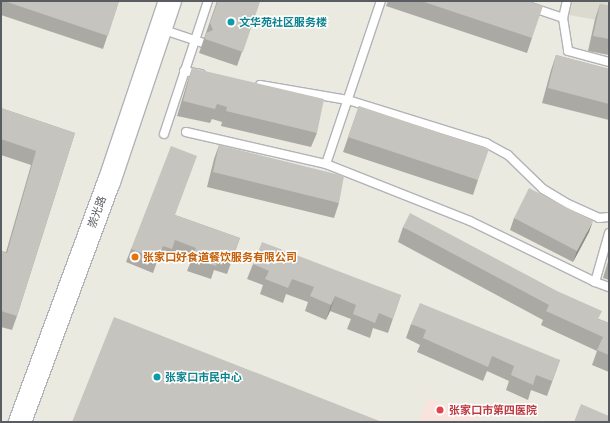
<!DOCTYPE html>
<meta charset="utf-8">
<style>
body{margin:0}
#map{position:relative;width:610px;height:423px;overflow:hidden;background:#ebeae1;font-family:"IBM Plex Sans","Noto Sans SC",sans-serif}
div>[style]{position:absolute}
.education>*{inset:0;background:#dbdacf}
.medical>*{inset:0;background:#f9e3dd}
.roads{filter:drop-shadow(1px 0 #b2b3b8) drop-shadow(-1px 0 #b2b3b8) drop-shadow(0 1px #b2b3b8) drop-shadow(0 -1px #b2b3b8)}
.lane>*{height:8px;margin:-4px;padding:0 4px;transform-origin:4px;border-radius:4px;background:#fff}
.secondary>*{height:22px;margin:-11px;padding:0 11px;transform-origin:11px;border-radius:11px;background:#fff}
.wall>*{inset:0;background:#aaa9a3}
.shaded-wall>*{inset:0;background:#8b8985}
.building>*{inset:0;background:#c6c4be}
.dots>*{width:11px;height:11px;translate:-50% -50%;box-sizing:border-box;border:2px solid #fff;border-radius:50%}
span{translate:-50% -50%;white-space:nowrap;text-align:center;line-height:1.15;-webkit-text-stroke:3px #fff;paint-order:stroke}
.culture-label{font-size:11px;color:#0d838f;font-weight:700}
.left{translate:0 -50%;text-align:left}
.street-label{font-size:11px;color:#595c61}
.food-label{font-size:11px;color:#c56008;font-weight:700}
.health-label{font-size:11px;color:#be3a42;font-weight:700}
.frame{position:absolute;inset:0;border:2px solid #595c61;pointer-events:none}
</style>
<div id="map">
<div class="education">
<div style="clip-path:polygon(573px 1px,609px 1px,609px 22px,569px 15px)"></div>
</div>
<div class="medical">
<div style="clip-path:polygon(428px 398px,485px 422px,418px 422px)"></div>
</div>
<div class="roads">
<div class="lane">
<div style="left:513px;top:1px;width:53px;rotate:18.8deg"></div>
<div style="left:563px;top:18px;width:33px;rotate:81deg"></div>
<div style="left:568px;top:51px;width:42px;rotate:15deg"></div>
<div style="left:563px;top:18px;width:17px;rotate:-77deg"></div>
<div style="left:161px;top:29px;width:44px;rotate:18.4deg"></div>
<div style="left:184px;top:71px;width:17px;rotate:10deg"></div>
<div style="left:260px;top:85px;width:89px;rotate:9.7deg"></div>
<div style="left:348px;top:100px;width:145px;rotate:17.3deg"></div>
<div style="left:486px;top:143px;width:25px;rotate:29deg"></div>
<div style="left:508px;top:155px;width:49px;rotate:44.2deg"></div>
<div style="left:543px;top:189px;width:29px;rotate:31deg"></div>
<div style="left:568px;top:204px;width:34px;rotate:24deg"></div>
<div style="left:599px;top:218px;width:10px;rotate:-6deg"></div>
<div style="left:186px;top:132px;width:144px;rotate:12.9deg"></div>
<div style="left:326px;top:164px;width:155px;rotate:21.6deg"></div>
<div style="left:470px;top:221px;width:139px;rotate:26deg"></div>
<div style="left:164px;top:134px;width:140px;rotate:-71.7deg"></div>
<div style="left:326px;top:164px;width:172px;rotate:-71.4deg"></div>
<div style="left:609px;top:233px;width:51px;rotate:105.9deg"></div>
<div style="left:595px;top:282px;width:15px;rotate:20deg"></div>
</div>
<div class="secondary">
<div style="left:20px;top:422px;width:256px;rotate:-69.7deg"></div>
<div style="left:109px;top:182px;width:191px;rotate:-71.4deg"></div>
</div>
</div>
<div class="wall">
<div style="clip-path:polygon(1px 1px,119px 1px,103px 49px,1px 15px)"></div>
<div style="clip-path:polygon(217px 1px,260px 1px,237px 66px,199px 53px)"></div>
<div style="clip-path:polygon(388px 1px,527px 1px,532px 38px,527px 53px,386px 6px)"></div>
<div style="clip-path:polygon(600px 4px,609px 6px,609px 55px,588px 51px,595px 19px)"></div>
<div style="clip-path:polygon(556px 55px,609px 69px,609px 120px,542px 103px,551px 70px)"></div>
<div style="clip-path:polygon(192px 68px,317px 133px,311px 147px,221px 126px,222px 122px,212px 119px,210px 123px,177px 116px,187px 83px)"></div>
<div style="clip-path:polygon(359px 106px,478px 180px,473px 195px,343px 152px)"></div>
<div style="clip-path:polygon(1px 108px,75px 133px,17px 316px,12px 330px,1px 327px,1px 251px,6px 252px,31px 165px,1px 155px)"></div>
<div style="clip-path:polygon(219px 145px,339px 203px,334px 218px,207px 187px,214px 159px)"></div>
<div style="clip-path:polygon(175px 215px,240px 238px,227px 274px,214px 270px,211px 279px,187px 271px,191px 261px,170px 253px,167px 263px,158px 259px,153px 273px,126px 262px,131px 249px)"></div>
<div style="clip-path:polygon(514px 218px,589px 232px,573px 262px,510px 230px)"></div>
<div style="clip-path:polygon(403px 227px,599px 319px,609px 323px,609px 372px,592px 365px,597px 351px,541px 325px,543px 320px,398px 242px)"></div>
<div style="clip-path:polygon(609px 258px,609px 280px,603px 278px)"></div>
<div style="clip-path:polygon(253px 264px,401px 295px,388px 333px,373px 328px,370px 338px,347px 329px,351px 319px,330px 311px,326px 320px,305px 311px,308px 302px,286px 294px,283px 303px,260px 294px,263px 285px,247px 279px)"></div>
<div style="clip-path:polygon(411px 324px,560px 360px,547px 396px,531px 390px,528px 400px,506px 390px,509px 381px,487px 371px,483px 381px,417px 352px,420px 345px,406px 338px)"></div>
</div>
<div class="shaded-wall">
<div style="clip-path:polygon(593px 221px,589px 232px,573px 262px,577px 251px)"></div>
<div style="clip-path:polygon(335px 296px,330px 311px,326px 320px,331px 305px)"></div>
</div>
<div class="building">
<div style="clip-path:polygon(4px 1px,119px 1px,108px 36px)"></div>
<div style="clip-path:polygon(218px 1px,260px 1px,243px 52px,205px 39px,206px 33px,213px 30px,210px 23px)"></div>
<div style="clip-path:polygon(421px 1px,527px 1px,543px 6px,532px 38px)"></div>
<div style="clip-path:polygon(600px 4px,609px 6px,609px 39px,593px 36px)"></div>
<div style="clip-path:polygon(556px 55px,609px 69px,609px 104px,548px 88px)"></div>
<div style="clip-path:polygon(192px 68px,324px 99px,317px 133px,226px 111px,227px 107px,217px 104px,215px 109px,183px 101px)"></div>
<div style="clip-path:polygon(359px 106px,489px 149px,478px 180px,348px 137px)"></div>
<div style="clip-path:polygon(1px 108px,75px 133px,17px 316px,1px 311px,1px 251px,7px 253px,36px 151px,1px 139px)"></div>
<div style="clip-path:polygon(219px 145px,344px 176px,339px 203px,213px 172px)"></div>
<div style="clip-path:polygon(171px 146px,197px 156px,175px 215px,240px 238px,231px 261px,219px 257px,216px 266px,192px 258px,196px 248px,175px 240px,172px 249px,163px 246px,158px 259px,131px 249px)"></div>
<div style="clip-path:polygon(529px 188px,593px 221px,577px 251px,514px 218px)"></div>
<div style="clip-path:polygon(410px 213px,557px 291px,602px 311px,598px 319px,609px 323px,609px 355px,597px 350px,603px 337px,546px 311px,549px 305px,403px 227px)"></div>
<div style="clip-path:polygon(262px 242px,401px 295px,393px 319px,379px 313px,375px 323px,353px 314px,356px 305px,335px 296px,331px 305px,310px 296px,314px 287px,292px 279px,288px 288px,265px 279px,269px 271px,253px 264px)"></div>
<div style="clip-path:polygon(420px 303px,560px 360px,552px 381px,536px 375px,533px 385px,511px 375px,514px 366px,492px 356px,488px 367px,423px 338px,426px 330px,411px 324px)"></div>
<div style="clip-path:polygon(114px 317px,382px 422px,72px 422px)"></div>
<div style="clip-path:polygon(581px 404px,609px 416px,609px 422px,574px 422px)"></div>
</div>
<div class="dots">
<div style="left:231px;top:22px;background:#0f9aa8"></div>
<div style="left:135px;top:257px;background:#e8710a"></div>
<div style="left:157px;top:377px;background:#0f9aa8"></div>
<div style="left:440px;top:410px;background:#e0444e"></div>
</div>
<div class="culture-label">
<span class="left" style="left:239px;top:22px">文华苑社区服务楼</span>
<span class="left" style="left:165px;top:377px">张家口市民中心</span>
</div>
<div class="street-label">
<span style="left:97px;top:212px;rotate:-70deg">崇光路</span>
</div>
<div class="food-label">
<span class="left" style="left:143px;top:257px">张家口好食道餐饮服务有限公司</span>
</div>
<div class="health-label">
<span class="left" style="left:449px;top:410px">张家口市第四医院</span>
</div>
<div class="frame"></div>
</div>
